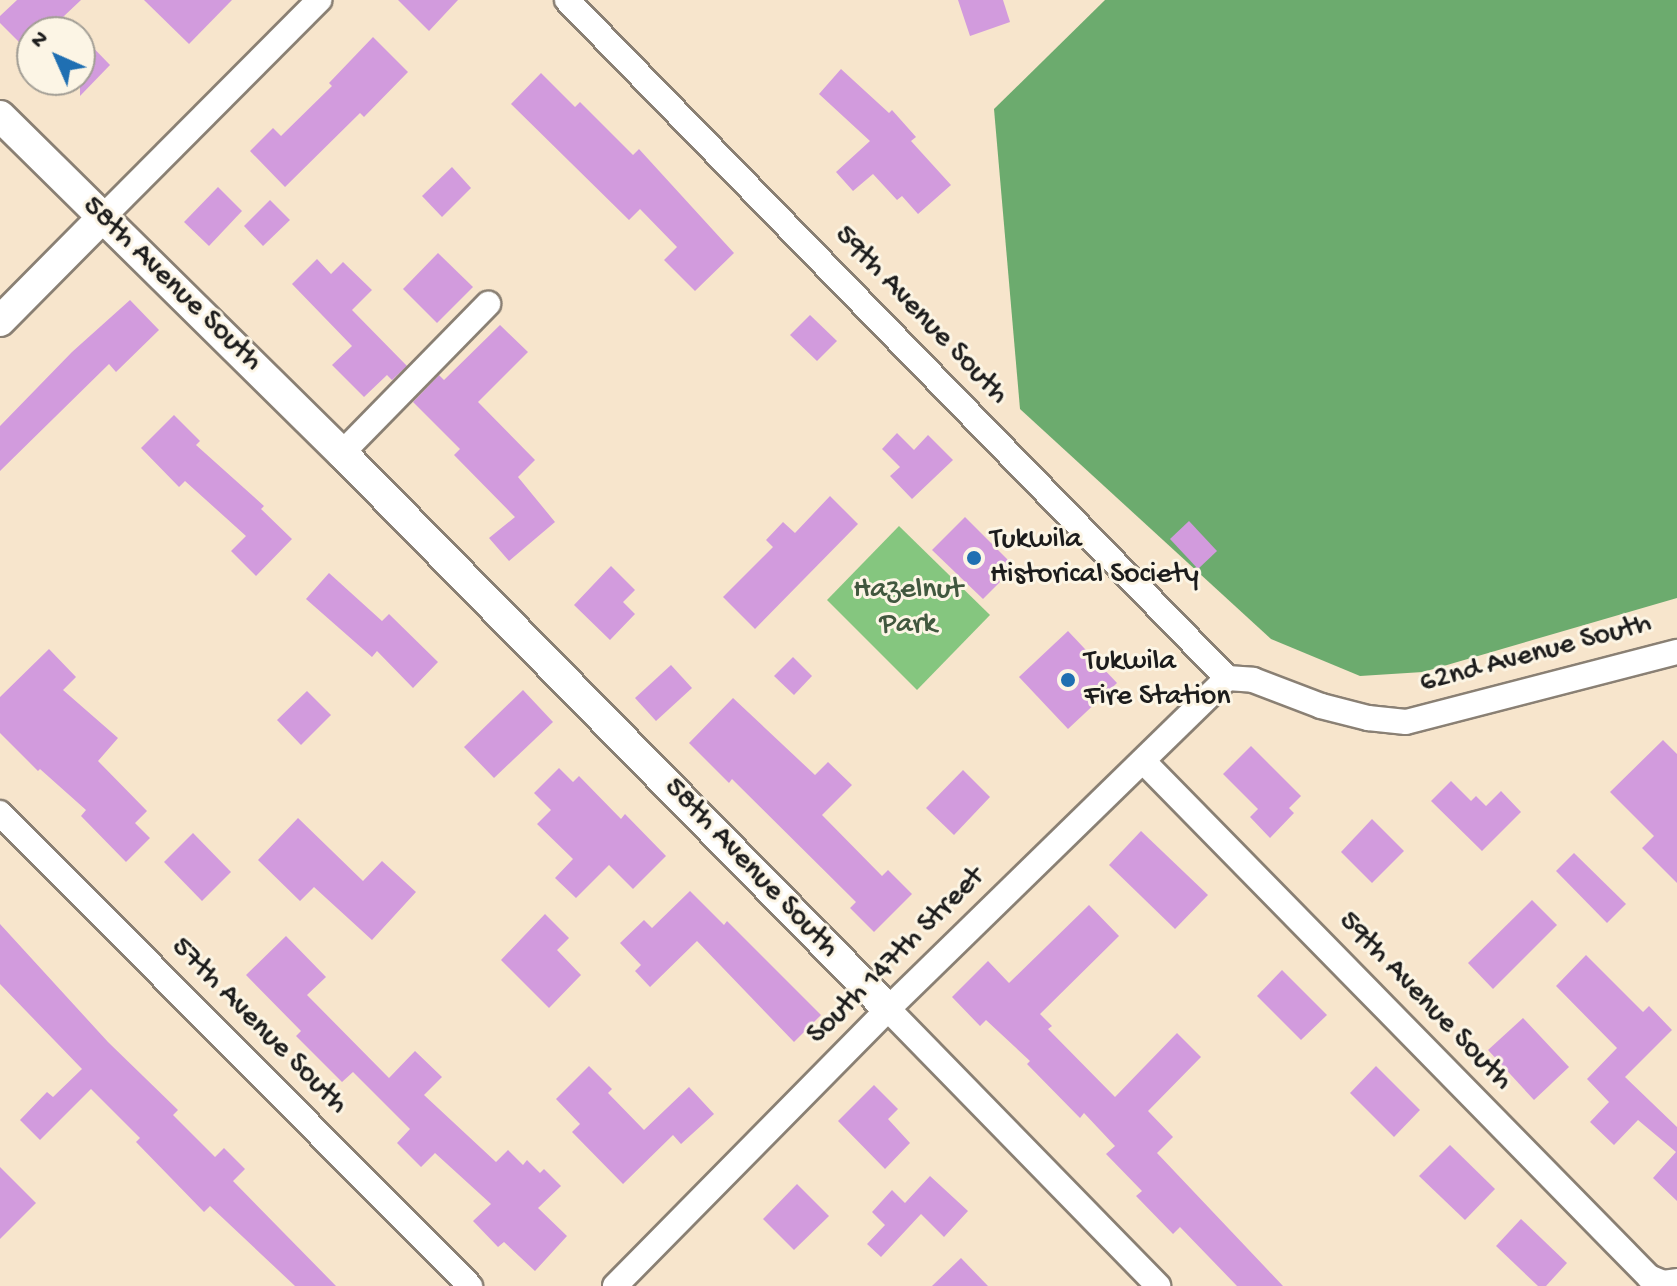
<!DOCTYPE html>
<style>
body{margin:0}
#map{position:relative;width:1677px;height:1286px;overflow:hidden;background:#f7e5cc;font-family:"Gochi Hand",sans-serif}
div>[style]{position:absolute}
.green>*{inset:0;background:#85c67f}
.forest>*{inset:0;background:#6cab6e}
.building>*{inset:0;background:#d29bdd}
.roads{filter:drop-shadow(2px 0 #8a8074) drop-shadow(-2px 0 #8a8074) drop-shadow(0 2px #8a8074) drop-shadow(0 -2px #8a8074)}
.minor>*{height:24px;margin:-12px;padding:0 12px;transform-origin:12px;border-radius:12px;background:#fff}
.tertiary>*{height:30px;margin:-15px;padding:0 15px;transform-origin:15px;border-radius:15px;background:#fff}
.dots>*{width:22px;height:22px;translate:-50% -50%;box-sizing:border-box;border:4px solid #fcf5e5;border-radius:50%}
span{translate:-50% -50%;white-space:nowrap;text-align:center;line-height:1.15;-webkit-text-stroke:6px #fcf5e5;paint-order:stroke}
.street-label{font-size:30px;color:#1c1c1c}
.poi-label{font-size:30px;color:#1c1c1c}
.left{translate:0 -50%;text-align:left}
.park-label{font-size:30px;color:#41583f}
.north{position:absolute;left:16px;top:16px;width:80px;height:80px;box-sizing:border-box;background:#fcf5e5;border:2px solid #a29e95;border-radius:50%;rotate:315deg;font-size:22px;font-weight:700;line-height:32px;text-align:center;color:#1c1c1c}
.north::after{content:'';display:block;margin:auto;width:28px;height:36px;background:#1f6fb2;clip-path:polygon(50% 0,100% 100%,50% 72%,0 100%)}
</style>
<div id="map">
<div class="green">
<div style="clip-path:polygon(899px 526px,990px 615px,917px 690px,827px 600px)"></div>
</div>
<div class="forest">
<div style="clip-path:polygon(1105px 0,1677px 0,1677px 598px,1423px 672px,1360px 676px,1271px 639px,1020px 409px,994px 109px)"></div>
</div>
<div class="building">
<div style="clip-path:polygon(17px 0,81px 0,63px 17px,78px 32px,32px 32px,32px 55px,0 23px,0 16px)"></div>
<div style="clip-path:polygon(144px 0,232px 0,189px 44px)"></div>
<div style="clip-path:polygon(398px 0,458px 0,429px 31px)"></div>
<div style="clip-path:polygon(958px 0,1003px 0,1010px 22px,970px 36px)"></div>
<div style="clip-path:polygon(80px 34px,110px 65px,80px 96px)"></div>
<div style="clip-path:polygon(373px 37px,408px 72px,364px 117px,360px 113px,285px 187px,250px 151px,273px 128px,281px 136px,332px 86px,329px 83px)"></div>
<div style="clip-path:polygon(841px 69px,889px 113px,892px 110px,916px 137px,911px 141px,951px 185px,918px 214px,902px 196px,897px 200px,873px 174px,853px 191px,836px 172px,870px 141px,819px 94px)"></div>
<div style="clip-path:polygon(541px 73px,575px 107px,580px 102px,633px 155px,639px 149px,734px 253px,695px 291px,664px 260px,677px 247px,640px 209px,629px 220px,511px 104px)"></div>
<div style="clip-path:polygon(452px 167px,471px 188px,442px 217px,422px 196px)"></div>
<div style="clip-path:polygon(218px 187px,242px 211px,209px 246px,184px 222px)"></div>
<div style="clip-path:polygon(270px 200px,290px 220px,263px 246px,244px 226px)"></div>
<div style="clip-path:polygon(438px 253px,473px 287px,437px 323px,403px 289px)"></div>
<div style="clip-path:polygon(317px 259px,331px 274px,343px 262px,372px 290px,352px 310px,407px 366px,392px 380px,387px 375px,364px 397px,332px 365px,352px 346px,292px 284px)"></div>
<div style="clip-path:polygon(130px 300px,159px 330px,116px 372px,109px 364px,0 471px,0 426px,72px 352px)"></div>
<div style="clip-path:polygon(810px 315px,837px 341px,817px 361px,790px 335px)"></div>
<div style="clip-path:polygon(500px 325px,528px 352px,478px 402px,535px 460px,518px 477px,555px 522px,509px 561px,489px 538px,515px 517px,454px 455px,460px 449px,413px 402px,439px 375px,444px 380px)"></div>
<div style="clip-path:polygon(174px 415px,200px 441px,196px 445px,264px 506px,261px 509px,292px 539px,256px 576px,231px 551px,246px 536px,185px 481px,179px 487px,141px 448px)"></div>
<div style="clip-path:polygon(897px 433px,914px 450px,928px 435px,953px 460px,912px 499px,890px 476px,900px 467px,882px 449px)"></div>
<div style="clip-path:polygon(830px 496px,858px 524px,755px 629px,723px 597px,773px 547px,766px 540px,783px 522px,795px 533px)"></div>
<div style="clip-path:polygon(965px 517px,1015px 567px,983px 599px,932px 550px)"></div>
<div style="clip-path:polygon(1189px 521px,1217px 551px,1198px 569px,1170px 539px)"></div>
<div style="clip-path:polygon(611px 566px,635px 590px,623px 602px,635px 614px,610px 640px,574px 605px)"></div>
<div style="clip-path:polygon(329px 573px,382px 621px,389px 614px,438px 662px,413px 688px,377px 651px,372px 657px,306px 599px)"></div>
<div style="clip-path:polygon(1068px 631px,1117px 683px,1068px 729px,1019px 677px)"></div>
<div style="clip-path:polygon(49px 649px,76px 677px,63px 690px,118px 738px,98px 761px,147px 811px,135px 823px,150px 838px,126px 862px,81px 816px,86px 810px,40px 769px,38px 771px,0 733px,0 697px)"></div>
<div style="clip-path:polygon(793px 657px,812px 676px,794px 695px,774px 676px)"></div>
<div style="clip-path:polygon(671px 665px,692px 688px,656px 721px,635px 698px)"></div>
<div style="clip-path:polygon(523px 690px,553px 722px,494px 778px,464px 747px)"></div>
<div style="clip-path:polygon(307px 691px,331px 715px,301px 745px,277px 720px)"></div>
<div style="clip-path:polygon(733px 698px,815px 775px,828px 762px,852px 785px,822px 815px,882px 876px,888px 870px,912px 894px,874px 932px,850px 908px,856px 902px,732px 779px,729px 783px,689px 743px)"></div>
<div style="clip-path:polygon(1663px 740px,1677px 754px,1677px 883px,1642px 848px,1654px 836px,1610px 792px)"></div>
<div style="clip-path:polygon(1251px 746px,1301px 796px,1289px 808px,1294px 813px,1270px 838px,1250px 817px,1258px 809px,1223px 774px)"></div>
<div style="clip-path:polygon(559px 768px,573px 782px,579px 776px,621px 819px,625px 814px,666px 856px,633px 889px,609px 865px,576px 898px,555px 878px,573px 859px,537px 824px,551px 810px,534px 793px)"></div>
<div style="clip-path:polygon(963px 770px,990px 797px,954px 835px,926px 808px)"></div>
<div style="clip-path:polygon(1451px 781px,1471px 801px,1476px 796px,1486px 806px,1501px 791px,1521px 812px,1482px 851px,1431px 801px)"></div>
<div style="clip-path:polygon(298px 818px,363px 881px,382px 861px,416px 892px,372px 940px,314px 887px,300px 901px,258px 860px)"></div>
<div style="clip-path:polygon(1372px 819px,1404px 851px,1372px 883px,1341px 852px)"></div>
<div style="clip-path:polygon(1141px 831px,1208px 895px,1175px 929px,1109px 865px)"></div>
<div style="clip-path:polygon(193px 833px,231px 872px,202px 901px,164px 862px)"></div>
<div style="clip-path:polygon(1574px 853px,1626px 904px,1607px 923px,1556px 871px)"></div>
<div style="clip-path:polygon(690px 891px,724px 925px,727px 921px,821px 1015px,794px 1042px,697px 941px,650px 987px,635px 971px,641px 965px,620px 943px,644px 920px,652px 928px)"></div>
<div style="clip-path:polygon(1532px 900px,1557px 925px,1493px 989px,1468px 963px)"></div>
<div style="clip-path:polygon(1089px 905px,1119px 936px,1040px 1014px,1052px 1026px,1048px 1029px,1115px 1097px,1177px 1033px,1201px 1057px,1148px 1111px,1173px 1137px,1157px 1153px,1283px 1286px,1237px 1286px,1180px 1227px,1173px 1234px,1136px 1196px,1142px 1191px,1106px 1154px,1115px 1146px,1084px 1113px,1080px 1118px,1027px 1064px,1030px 1061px,986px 1020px,980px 1026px,952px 997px,988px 961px,1009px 983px)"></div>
<div style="clip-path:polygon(545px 914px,569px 938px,557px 950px,581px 975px,549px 1008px,501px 960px)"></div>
<div style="clip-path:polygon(0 924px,108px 1042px,178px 1110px,173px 1115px,215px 1157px,224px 1148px,245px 1169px,233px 1181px,336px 1286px,295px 1286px,210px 1206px,204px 1212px,136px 1142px,140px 1138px,91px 1089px,40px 1140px,20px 1120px,47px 1092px,53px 1097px,82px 1069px,0 984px)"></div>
<div style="clip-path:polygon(286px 936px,326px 977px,307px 995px,389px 1078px,415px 1051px,442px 1077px,424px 1095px,496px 1162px,508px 1150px,523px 1165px,527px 1160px,540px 1173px,544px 1169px,561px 1186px,538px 1208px,567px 1236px,535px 1271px,504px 1242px,498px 1247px,473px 1221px,491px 1204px,435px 1153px,421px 1167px,397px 1143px,410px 1129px,353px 1072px,342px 1082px,296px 1036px,301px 1031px,246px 975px)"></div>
<div style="clip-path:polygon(1586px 955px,1643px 1012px,1649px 1006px,1672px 1030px,1625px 1077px,1677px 1127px,1677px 1201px,1653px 1178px,1676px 1152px,1638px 1120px,1614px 1145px,1590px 1122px,1609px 1102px,1587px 1079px,1617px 1048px,1556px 986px)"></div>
<div style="clip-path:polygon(1282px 970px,1327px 1015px,1301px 1040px,1257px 996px)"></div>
<div style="clip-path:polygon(1523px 1018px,1569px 1067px,1534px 1100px,1488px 1050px)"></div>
<div style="clip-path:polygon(589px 1066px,612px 1089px,608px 1093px,644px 1130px,689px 1087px,714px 1114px,681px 1144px,673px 1135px,623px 1184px,572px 1132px,580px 1124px,556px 1099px)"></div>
<div style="clip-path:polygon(1376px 1066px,1420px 1110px,1394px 1137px,1350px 1093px)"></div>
<div style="clip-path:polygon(874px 1085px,898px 1109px,888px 1119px,910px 1143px,885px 1169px,838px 1121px)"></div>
<div style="clip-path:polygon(1450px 1145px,1495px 1189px,1465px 1220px,1419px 1176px)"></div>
<div style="clip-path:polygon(0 1167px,36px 1203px,0 1239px)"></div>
<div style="clip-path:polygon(930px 1176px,968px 1211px,944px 1237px,921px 1214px,881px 1257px,867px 1244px,885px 1225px,872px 1212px,892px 1190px,905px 1203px)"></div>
<div style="clip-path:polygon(797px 1184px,829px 1216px,794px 1250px,763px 1219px)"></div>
<div style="clip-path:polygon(1521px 1219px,1567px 1263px,1546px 1286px,1538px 1286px,1496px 1246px)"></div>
<div style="clip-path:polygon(961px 1258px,988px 1286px,932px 1286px)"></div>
</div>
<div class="roads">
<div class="minor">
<div style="left:567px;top:0;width:946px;rotate:45.77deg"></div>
<div style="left:102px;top:218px;width:308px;rotate:-45.1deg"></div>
<div style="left:342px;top:453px;width:209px;rotate:-45.6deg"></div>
<div style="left:1227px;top:678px;width:26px;rotate:4deg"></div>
<div style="left:1253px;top:680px;width:73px;rotate:20.9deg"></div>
<div style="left:1321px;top:706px;width:49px;rotate:14.3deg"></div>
<div style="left:1368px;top:718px;width:38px;rotate:6deg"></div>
<div style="left:1406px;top:722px;width:280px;rotate:-14.5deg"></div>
<div style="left:1143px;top:761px;width:723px;rotate:45.56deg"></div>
<div style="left:1649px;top:1277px;width:15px;rotate:23deg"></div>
<div style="left:1663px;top:1283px;width:14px;rotate:-8deg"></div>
<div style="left:0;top:813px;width:667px;rotate:45.18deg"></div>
<div style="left:888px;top:1009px;width:387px;rotate:45.7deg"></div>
<div style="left:615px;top:1286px;width:389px;rotate:-45.4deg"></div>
<div style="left:888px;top:1009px;width:474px;rotate:-44.3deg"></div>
</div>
<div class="tertiary">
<div style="left:0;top:116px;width:480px;rotate:44.6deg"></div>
<div style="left:342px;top:453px;width:779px;rotate:45.52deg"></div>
<div style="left:0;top:321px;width:145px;rotate:-45.3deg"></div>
</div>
</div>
<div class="dots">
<div style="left:974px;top:558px;background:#1f6fb2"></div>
<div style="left:1068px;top:680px;background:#1f6fb2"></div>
</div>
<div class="street-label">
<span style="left:171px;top:285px;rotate:44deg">58th Avenue South</span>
<span style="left:920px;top:316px;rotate:46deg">59th Avenue South</span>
<span style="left:1536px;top:655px;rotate:-15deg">62nd Avenue South</span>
<span style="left:750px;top:869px;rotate:46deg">58th Avenue South</span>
<span style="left:897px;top:957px;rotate:-45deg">South 147th Street</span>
<span style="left:1424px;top:1002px;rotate:46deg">59th Avenue South</span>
<span style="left:258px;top:1027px;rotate:45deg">57th Avenue South</span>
</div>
<div class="poi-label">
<span class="left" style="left:990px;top:558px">Tukwila<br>Historical Society</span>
<span class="left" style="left:1084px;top:680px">Tukwila<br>Fire Station</span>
</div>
<div class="park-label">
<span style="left:908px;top:608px">Hazelnut<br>Park</span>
</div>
<div class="north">N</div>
</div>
